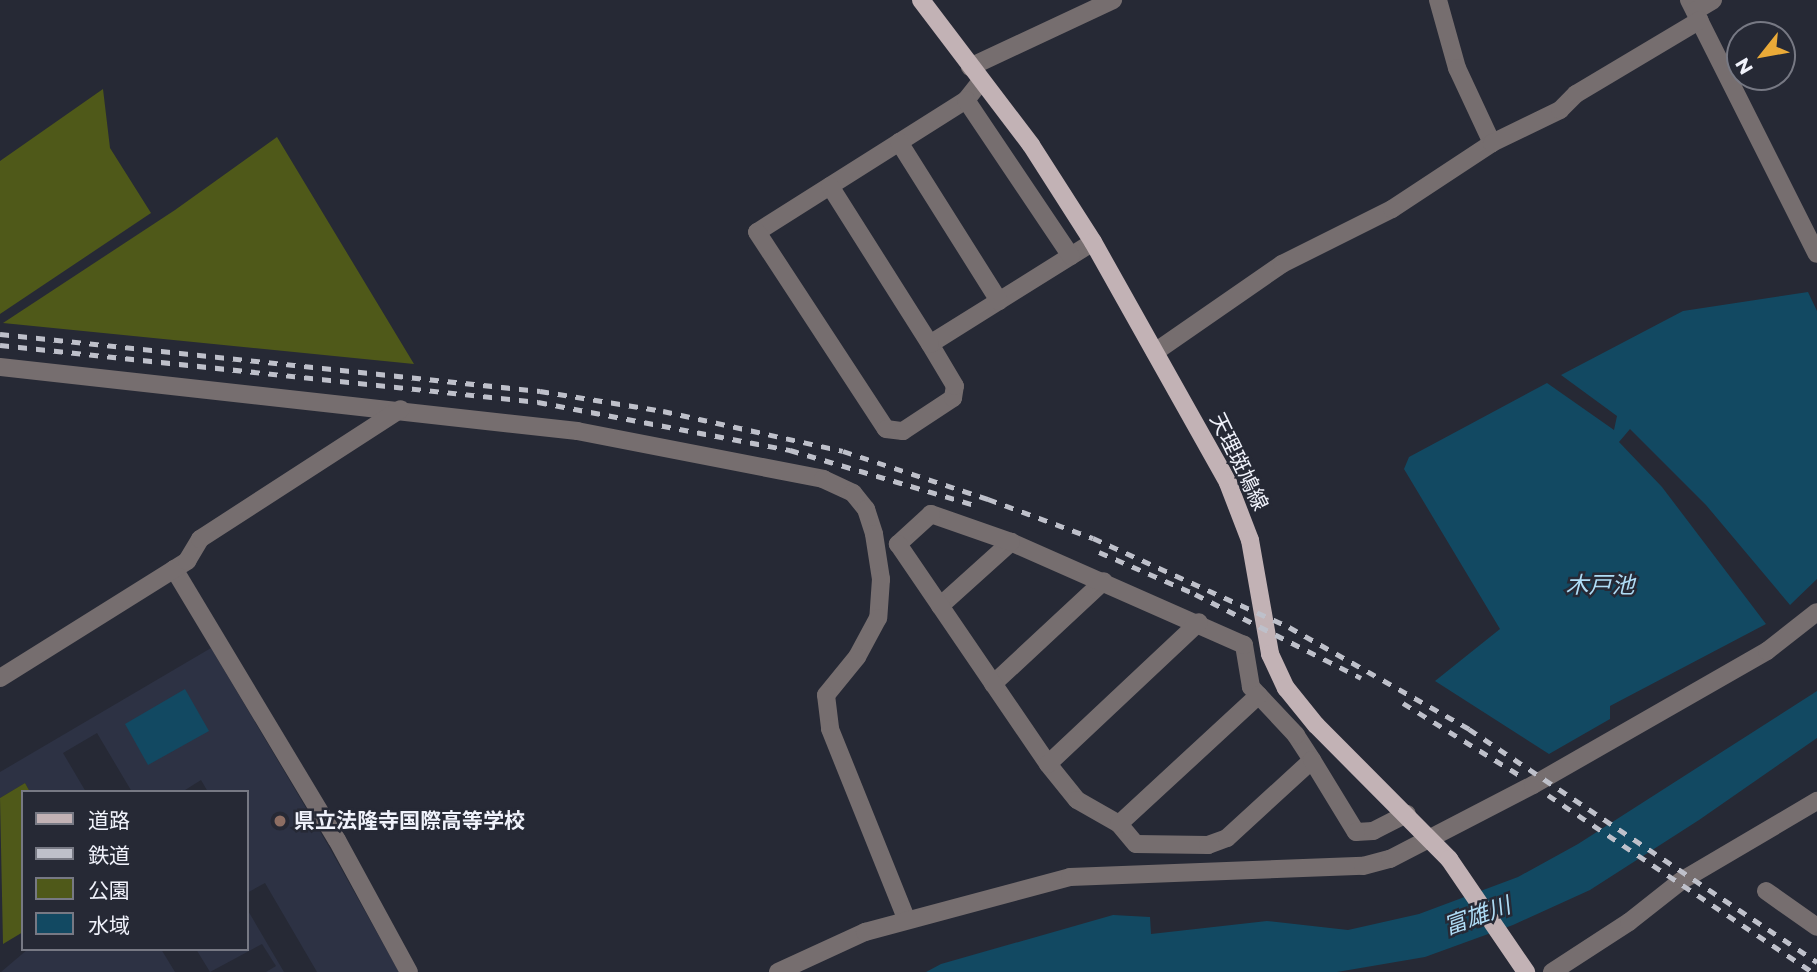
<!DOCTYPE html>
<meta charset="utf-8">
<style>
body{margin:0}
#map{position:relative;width:1817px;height:972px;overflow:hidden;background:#262935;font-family:Montserrat,"Noto Sans JP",sans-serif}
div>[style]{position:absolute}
.built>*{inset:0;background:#2d3244}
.green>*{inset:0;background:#4f5919}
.water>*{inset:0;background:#124962}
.minor>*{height:18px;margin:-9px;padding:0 9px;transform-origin:9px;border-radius:9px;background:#766e6f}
.major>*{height:18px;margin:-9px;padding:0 9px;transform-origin:9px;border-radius:9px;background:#c2b2b5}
.rail>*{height:5px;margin-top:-2.5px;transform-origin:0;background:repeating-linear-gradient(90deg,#bec0ca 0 9px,transparent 0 18px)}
.dots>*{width:19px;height:19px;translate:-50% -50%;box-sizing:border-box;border:4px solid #262935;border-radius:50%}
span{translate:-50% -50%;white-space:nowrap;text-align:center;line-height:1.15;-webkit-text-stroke:5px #262935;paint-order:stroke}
.street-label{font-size:21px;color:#f0f2fb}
.poi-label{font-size:21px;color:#f0f2fb;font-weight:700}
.left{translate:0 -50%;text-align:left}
.water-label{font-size:23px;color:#afdcf5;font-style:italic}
.legend{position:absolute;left:21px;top:790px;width:228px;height:161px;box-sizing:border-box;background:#262935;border:2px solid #777984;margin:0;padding:9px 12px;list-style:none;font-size:21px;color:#f0f2fb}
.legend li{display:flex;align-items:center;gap:14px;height:35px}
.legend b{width:35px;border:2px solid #777984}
.north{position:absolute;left:1726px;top:21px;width:70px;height:70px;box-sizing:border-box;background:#262935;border:2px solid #777984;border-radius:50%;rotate:239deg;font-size:19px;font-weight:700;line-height:28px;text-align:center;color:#f0f2fb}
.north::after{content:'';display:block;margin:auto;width:24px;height:32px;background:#eaaa38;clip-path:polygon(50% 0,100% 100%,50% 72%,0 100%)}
</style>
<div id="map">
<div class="built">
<div style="clip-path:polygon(211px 648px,328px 845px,399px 972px,317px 972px,265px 883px,247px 893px,247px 792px,208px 792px,201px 780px,182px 792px,132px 792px,97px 733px,63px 753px,86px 792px,30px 792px,25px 783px,0 798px,0 772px)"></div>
<div style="clip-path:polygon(247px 909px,284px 972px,266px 972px,276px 966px,262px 944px,210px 972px,196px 949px,247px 949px)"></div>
<div style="clip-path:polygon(28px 949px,161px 949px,175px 972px,1px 972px)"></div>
</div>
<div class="green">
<div style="clip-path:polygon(103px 89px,110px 148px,151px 213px,0 314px,0 161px)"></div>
<div style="clip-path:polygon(277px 137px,414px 364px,3px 323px,175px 210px)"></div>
<div style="clip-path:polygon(25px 783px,30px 792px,23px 792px,23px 932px,3px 944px,0 798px)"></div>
</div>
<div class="water">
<div style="clip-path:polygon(1808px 292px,1817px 311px,1817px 579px,1790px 605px,1706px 505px,1630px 429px,1619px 442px,1662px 487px,1766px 624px,1610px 706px,1610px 719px,1549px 754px,1435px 681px,1500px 629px,1404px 469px,1409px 457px,1547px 383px,1614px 430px,1617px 416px,1561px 375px,1683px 311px)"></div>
<div style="clip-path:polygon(185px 689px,209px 731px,148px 765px,125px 724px)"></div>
<div style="clip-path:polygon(1817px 691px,1817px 738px,1699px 820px,1590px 890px,1513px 925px,1425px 957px,1337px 972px,926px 972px,941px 964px,1113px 915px,1150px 917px,1151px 934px,1267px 921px,1348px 930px,1419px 914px,1518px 877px,1578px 844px)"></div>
</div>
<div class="minor">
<div style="left:1438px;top:0;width:71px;rotate:74.4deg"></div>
<div style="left:1457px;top:68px;width:83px;rotate:65deg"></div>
<div style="left:1689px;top:0;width:284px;rotate:63.3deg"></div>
<div style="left:1695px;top:11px;width:21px;rotate:-31deg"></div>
<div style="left:970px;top:67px;width:158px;rotate:-25.1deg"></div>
<div style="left:981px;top:81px;width:24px;rotate:128deg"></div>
<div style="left:966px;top:100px;width:247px;rotate:147.7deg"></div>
<div style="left:757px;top:232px;width:235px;rotate:56.8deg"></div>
<div style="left:886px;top:429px;width:17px;rotate:7deg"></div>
<div style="left:903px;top:431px;width:60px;rotate:-33.4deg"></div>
<div style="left:953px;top:398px;width:12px;rotate:-81deg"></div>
<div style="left:955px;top:386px;width:49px;rotate:-120.8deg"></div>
<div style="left:930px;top:344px;width:192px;rotate:-32deg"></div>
<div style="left:966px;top:100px;width:188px;rotate:56.1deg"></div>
<div style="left:899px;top:142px;width:188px;rotate:57.8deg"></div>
<div style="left:830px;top:186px;width:187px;rotate:57.7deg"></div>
<div style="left:1155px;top:352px;width:155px;rotate:-34.7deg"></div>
<div style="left:1282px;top:264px;width:123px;rotate:-26.6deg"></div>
<div style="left:1392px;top:209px;width:120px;rotate:-33.4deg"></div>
<div style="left:1492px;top:143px;width:76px;rotate:-25.9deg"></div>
<div style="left:1560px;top:110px;width:23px;rotate:-45deg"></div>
<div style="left:1576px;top:94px;width:144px;rotate:-30.8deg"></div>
<div style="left:0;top:367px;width:581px;rotate:6.33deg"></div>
<div style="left:577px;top:431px;width:251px;rotate:11deg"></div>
<div style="left:823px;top:479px;width:33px;rotate:25deg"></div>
<div style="left:853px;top:493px;width:21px;rotate:51deg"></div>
<div style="left:866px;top:509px;width:26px;rotate:72deg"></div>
<div style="left:874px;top:534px;width:46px;rotate:81.2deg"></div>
<div style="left:881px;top:579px;width:39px;rotate:94deg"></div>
<div style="left:878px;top:618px;width:44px;rotate:118.3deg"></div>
<div style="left:857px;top:657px;width:49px;rotate:129.2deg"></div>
<div style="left:826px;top:695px;width:34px;rotate:83deg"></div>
<div style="left:830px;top:729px;width:204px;rotate:68.1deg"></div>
<div style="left:174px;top:569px;width:316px;rotate:59deg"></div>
<div style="left:337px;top:840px;width:150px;rotate:61.4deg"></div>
<div style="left:940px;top:606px;width:96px;rotate:-42deg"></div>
<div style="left:0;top:678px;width:221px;rotate:-32deg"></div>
<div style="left:187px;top:561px;width:26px;rotate:-59deg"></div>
<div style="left:200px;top:539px;width:239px;rotate:-32.9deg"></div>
<div style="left:993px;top:684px;width:151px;rotate:-42.9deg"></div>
<div style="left:1312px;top:760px;width:30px;rotate:-123deg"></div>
<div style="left:1296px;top:735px;width:66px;rotate:-133.2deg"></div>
<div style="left:1251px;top:687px;width:43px;rotate:-99.5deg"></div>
<div style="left:1244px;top:645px;width:255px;rotate:-156.2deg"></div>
<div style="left:1011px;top:542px;width:85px;rotate:-160.7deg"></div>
<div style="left:931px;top:514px;width:45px;rotate:137.7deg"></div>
<div style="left:898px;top:544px;width:266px;rotate:55.7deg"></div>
<div style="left:1048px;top:764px;width:46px;rotate:51.1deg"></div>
<div style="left:1077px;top:800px;width:48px;rotate:29.7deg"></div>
<div style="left:1119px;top:824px;width:26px;rotate:50deg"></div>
<div style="left:1136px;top:844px;width:72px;rotate:0.8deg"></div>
<div style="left:1208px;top:845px;width:20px;rotate:-20deg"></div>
<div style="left:1227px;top:838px;width:115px;rotate:-42.5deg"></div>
<div style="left:1312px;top:760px;width:84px;rotate:58.6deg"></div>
<div style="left:1356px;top:832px;width:17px;rotate:-3deg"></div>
<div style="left:1373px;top:831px;width:38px;rotate:-27deg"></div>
<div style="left:1048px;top:764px;width:207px;rotate:-43.2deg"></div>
<div style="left:1119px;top:824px;width:190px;rotate:-42.7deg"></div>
<div style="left:1766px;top:891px;width:62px;rotate:35.2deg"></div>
<div style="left:778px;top:972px;width:96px;rotate:-24.7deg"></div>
<div style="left:865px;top:932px;width:212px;rotate:-15deg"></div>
<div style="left:1070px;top:877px;width:293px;rotate:-2.2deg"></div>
<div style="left:1363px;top:866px;width:28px;rotate:-15deg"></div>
<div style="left:1390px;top:859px;width:161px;rotate:-27.4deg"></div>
<div style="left:1533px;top:785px;width:270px;rotate:-29.8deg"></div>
<div style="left:1767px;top:651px;width:63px;rotate:-38deg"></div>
<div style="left:1552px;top:972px;width:92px;rotate:-33deg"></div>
<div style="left:1629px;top:922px;width:66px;rotate:-38.3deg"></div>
<div style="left:1681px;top:881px;width:158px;rotate:-30.5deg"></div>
</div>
<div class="major">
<div style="left:921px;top:0;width:182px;rotate:52.8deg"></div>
<div style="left:1031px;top:145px;width:115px;rotate:57.4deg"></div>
<div style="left:1093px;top:242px;width:276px;rotate:60.7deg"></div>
<div style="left:1228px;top:483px;width:61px;rotate:68.9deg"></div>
<div style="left:1250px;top:540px;width:116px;rotate:80deg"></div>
<div style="left:1270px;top:654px;width:38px;rotate:65deg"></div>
<div style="left:1286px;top:688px;width:48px;rotate:51deg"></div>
<div style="left:1316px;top:725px;width:189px;rotate:45.2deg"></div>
<div style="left:1449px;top:859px;width:137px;rotate:55.7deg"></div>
</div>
<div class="rail">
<div style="left:0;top:334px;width:543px;rotate:6.03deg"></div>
<div style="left:540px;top:391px;width:125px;rotate:9.2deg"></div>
<div style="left:663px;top:411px;width:184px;rotate:12.5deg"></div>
<div style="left:843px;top:451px;width:153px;rotate:18.3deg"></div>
<div style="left:988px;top:499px;width:112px;rotate:20.4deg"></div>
<div style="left:1093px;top:538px;width:215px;rotate:24.4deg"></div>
<div style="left:1289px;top:627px;width:207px;rotate:29.5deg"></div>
<div style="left:1469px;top:729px;width:419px;rotate:33.8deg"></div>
<div style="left:0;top:345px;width:541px;rotate:6.05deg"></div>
<div style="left:538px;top:402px;width:257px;rotate:10.8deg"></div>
<div style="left:790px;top:450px;width:193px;rotate:16.6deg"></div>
<div style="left:1099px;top:552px;width:105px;rotate:23.6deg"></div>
<div style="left:1195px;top:594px;width:186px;rotate:26.8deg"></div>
<div style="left:1403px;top:703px;width:137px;rotate:31.8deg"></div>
<div style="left:1548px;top:795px;width:318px;rotate:33.8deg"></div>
</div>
<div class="dots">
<div style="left:280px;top:821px;background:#8d6e63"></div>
</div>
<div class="street-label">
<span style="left:1239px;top:462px;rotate:64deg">天理斑鳩線</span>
</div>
<div class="poi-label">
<span class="left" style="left:294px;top:821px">県立法隆寺国際高等学校</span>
</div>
<div class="water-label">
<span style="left:1600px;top:585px">木戸池</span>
<span style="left:1477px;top:916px;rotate:-20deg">富雄川</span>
</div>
<ul class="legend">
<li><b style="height:9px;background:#c2b2b5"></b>道路</li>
<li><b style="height:9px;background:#bec0ca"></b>鉄道</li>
<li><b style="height:19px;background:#4f5919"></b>公園</li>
<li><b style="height:19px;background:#124962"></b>水域</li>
</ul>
<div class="north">N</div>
</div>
